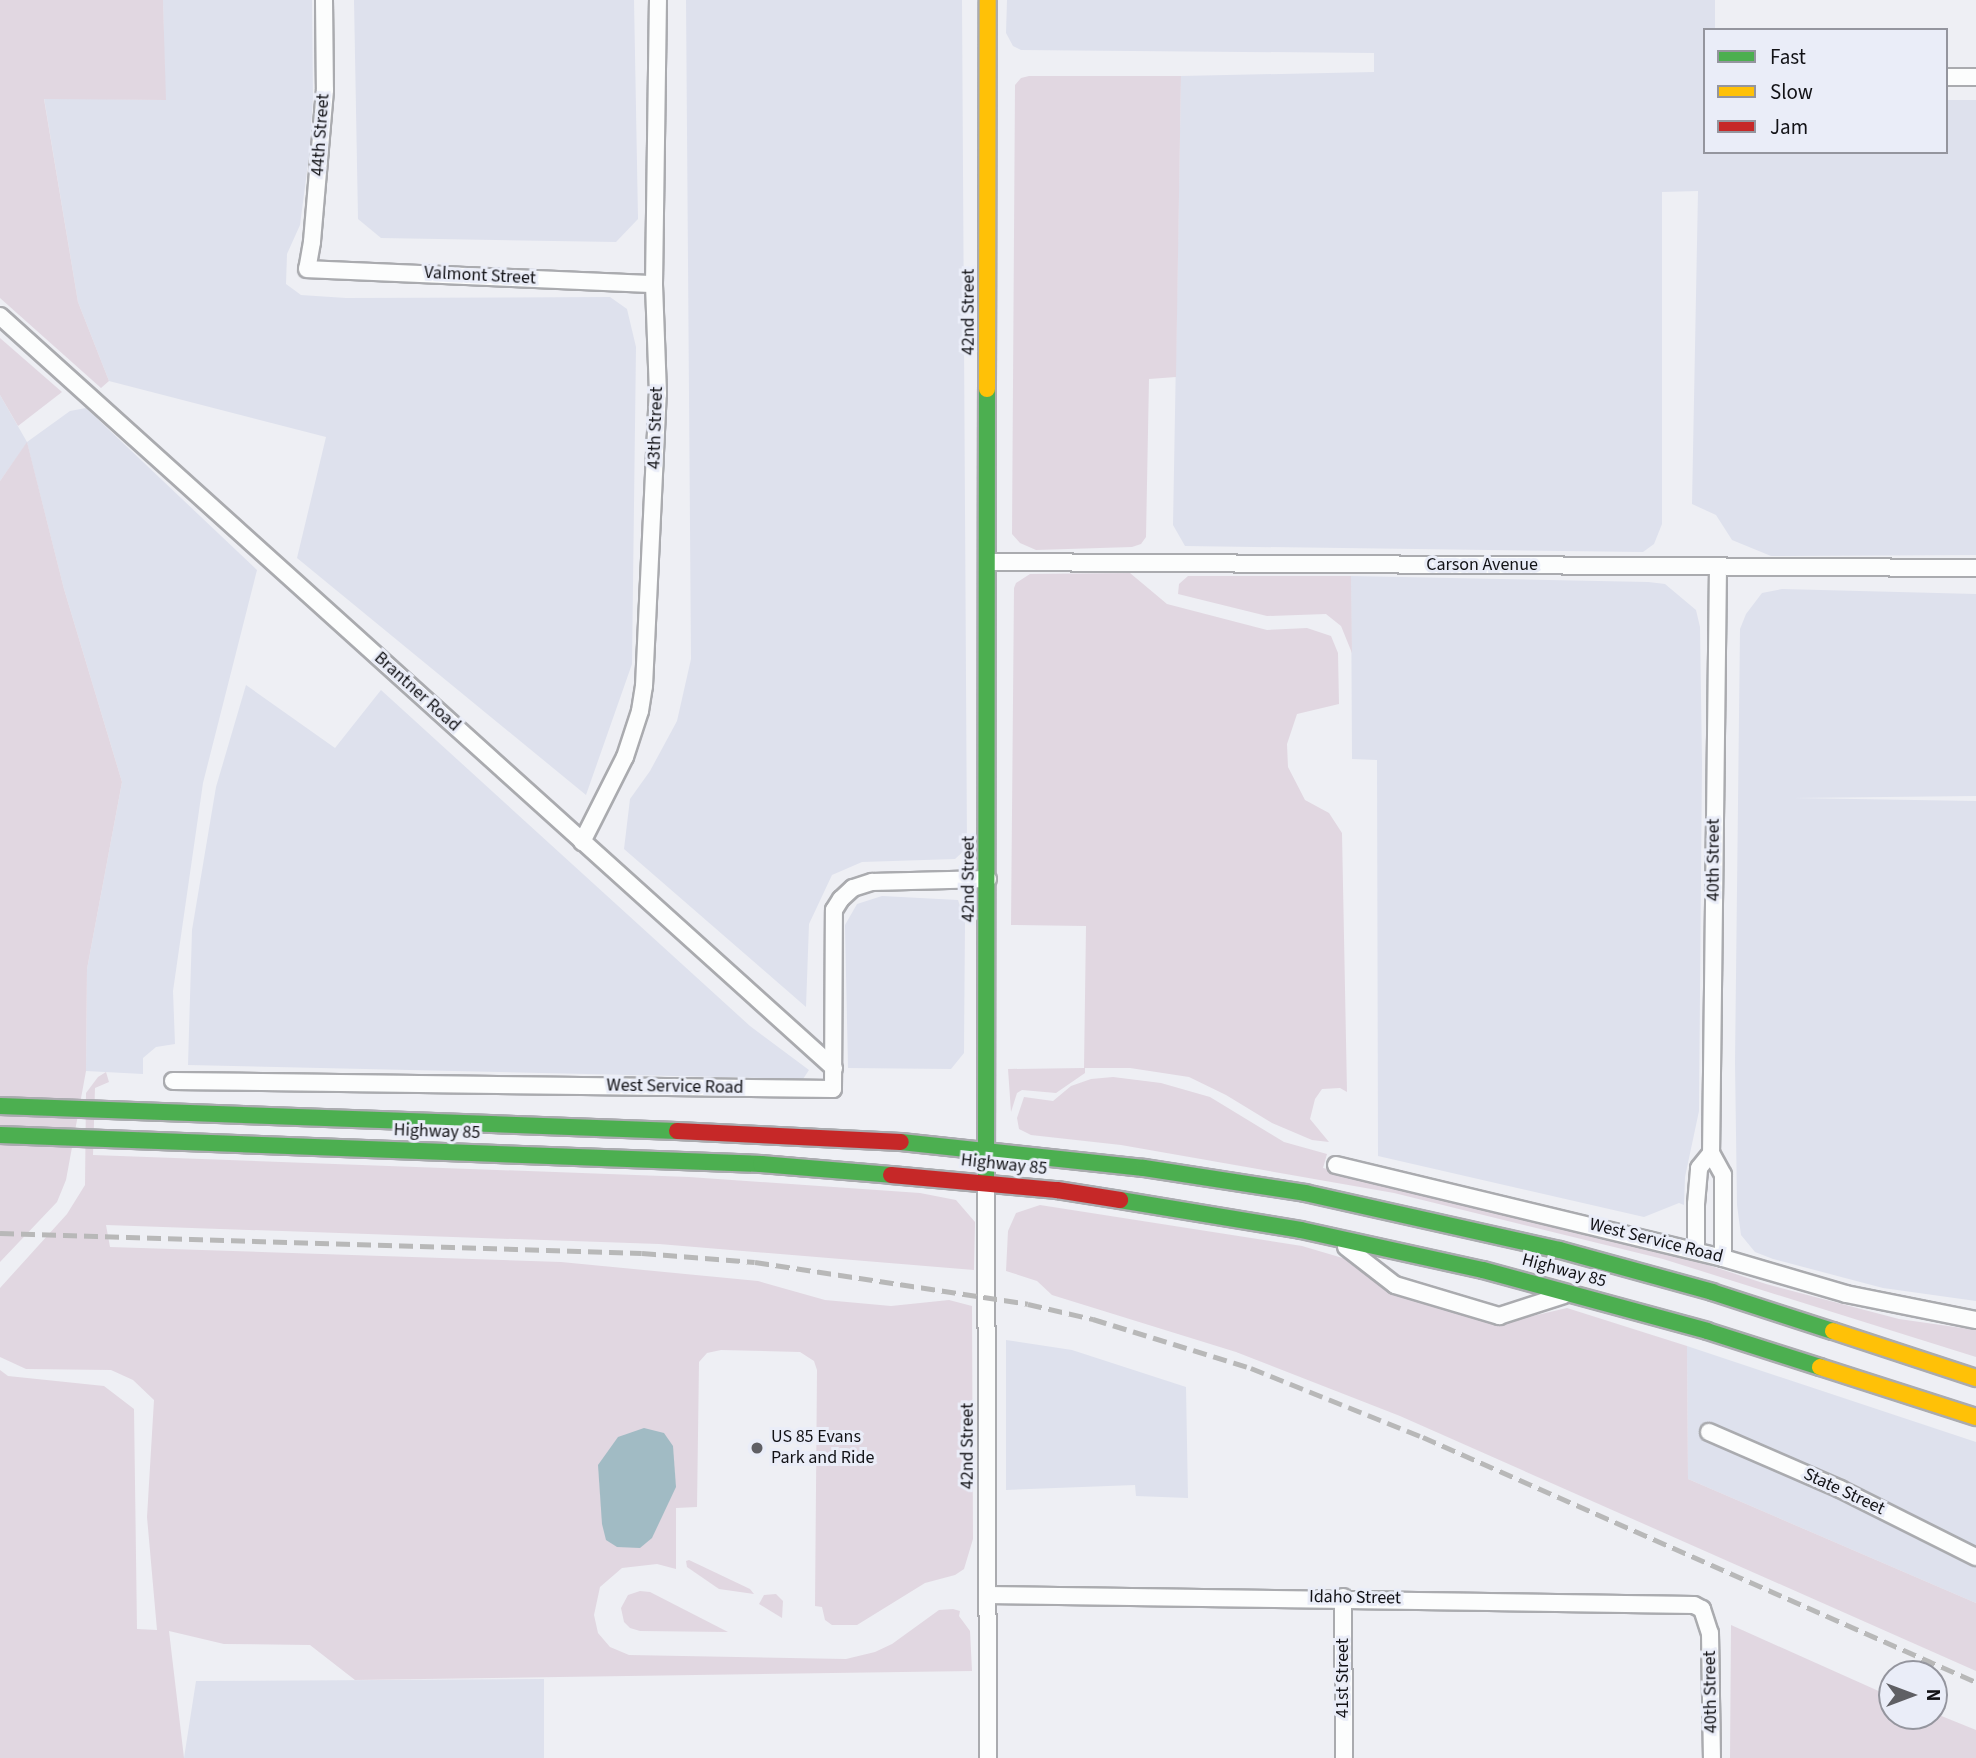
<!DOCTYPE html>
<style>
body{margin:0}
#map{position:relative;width:1976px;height:1758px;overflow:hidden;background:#eeeff4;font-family:"Source Sans 3",sans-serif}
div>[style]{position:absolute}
.built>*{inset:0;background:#dee1ed}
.green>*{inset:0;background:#e1d7e1}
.water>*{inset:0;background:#a1bbc4}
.roads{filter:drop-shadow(2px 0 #aaabaf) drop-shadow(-2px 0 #aaabaf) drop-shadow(0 2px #aaabaf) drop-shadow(0 -2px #aaabaf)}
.street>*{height:16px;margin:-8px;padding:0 8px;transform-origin:8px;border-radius:8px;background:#fcfdfd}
.fast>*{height:16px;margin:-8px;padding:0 8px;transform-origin:8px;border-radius:8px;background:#4caf50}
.slow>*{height:16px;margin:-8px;padding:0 8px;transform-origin:8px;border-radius:8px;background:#ffc107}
.jam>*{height:16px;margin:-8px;padding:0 8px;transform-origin:8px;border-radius:8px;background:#c62828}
.rail>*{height:4.5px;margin-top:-2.25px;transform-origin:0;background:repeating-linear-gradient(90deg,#b8b8b8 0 14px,transparent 0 21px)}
.dots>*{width:19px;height:19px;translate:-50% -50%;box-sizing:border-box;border:4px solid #eaedf8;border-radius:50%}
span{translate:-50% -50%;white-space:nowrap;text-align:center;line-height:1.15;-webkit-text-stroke:6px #eaedf8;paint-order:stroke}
.street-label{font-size:18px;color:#121216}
.poi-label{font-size:18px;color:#121216}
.left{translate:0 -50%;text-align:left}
.legend{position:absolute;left:1703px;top:28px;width:245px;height:126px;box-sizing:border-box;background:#eaedf8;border:2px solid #94959e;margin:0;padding:9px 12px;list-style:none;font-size:21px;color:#121216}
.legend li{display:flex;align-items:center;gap:14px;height:35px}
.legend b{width:35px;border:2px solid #94959e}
.north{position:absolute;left:1878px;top:1660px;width:70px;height:70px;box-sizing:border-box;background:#eaedf8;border:2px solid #94959e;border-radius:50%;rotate:90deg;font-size:19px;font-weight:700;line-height:28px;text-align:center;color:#121216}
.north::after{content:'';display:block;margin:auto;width:24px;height:32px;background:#5f5f64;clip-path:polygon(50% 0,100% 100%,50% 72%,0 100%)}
</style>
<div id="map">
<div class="built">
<div style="clip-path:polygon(163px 0,312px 0,313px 98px,309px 156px,300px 225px,287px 254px,286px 284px,301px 295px,346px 298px,610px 297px,627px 309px,636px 347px,632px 664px,586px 795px,297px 558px,326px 437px,109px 381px,78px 302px,44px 98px,165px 100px)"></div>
<div style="clip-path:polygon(354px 0,634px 0,638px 219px,616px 242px,381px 238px,358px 219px)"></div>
<div style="clip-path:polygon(686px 0,962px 0,967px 848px,955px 859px,862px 862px,832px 875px,809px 924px,806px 1007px,624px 849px,630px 799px,650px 771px,677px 721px,691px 659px)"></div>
<div style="clip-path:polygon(1007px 0,1715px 0,1715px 30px,1705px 30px,1705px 152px,1946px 152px,1946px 100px,1976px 100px,1976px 555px,1771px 556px,1732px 540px,1716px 515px,1692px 504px,1698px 191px,1662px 192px,1662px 524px,1654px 544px,1643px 552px,1185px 546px,1173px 525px,1181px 76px,1374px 72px,1374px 53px,1021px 50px,1013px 46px,1006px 33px)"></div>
<div style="clip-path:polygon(0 395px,27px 442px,70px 411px,86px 408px,257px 570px,203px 783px,173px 991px,175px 1044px,156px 1047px,143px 1058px,143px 1074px,86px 1071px,87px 969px,122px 782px,64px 589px,27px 443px,0 481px)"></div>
<div style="clip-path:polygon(1351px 576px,1648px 582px,1665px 584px,1696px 610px,1700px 627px,1702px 763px,1699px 1111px,1685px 1177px,1684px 1205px,1679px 1203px,1644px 1217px,1378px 1156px,1377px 760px,1352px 759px)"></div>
<div style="clip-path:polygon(1782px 589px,1976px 594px,1976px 796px,1794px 798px,1976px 801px,1976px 1301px,1883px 1288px,1773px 1259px,1755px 1252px,1741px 1235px,1737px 1205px,1735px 1063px,1740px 629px,1746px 614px,1762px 593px)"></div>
<div style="clip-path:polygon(246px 685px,335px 748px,381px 690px,750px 1026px,809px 1070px,803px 1079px,188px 1065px,192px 930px,216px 787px)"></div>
<div style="clip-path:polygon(882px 896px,958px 900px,965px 921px,964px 1053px,951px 1069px,848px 1068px,845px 925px,857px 904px)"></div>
<div style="clip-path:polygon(1006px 1340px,1072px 1350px,1186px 1387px,1188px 1498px,1136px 1496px,1135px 1485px,1006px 1490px)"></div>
<div style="clip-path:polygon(1687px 1346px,1976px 1442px,1976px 1603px,1688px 1479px)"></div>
<div style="clip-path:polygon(544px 1679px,544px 1758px,184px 1758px,196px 1681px)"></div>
</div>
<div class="green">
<div style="clip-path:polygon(0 0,163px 0,166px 100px,44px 99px,78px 302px,109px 381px,101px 388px,0 298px)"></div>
<div style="clip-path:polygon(1029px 76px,1181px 76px,1176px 377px,1149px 379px,1146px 537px,1141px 544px,1132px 547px,1036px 550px,1020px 543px,1012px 534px,1015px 85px,1021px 78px)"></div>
<div style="clip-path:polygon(0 338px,62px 392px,18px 426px,0 395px)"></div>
<div style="clip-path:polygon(27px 442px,64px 589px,122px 782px,87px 969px,86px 1071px,66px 1180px,57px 1202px,0 1262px,0 481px)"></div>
<div style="clip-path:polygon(1130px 573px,1167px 604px,1267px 630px,1307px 628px,1331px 636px,1338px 653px,1339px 704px,1297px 714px,1287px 744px,1288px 767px,1305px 800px,1329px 813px,1342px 833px,1347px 1092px,1340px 1088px,1322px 1089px,1315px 1099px,1310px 1119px,1329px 1142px,1312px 1140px,1272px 1123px,1226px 1095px,1189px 1077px,1130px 1068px,1085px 1068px,1085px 1073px,1056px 1093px,1022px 1090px,1017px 1093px,1011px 1112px,1008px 1069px,1084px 1068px,1086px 926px,1011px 925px,1014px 588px,1016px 583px,1030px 574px)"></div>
<div style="clip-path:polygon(1188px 576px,1351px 576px,1352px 653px,1341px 626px,1326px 614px,1267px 616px,1178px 594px,1179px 584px)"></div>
<div style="clip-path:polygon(106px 1072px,109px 1082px,95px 1088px,93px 1155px,689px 1177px,920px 1193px,956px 1200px,975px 1222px,974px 1270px,659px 1244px,106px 1225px,110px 1247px,561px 1262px,758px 1281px,825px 1300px,891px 1306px,949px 1300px,972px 1306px,973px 1539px,964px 1569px,955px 1575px,925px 1583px,857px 1625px,832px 1625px,825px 1620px,822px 1607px,815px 1606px,817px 1370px,814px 1361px,800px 1352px,721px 1350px,707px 1353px,699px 1362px,697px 1507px,676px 1508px,676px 1569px,657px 1564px,622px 1568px,600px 1587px,594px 1615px,598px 1633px,610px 1647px,629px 1655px,846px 1659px,875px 1652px,892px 1644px,939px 1610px,953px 1609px,960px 1611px,959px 1616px,970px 1631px,972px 1671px,355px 1680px,310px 1645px,224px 1644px,169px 1631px,184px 1758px,0 1758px,0 1370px,8px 1376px,104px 1386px,134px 1409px,137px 1629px,157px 1630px,147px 1517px,154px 1400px,133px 1380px,111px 1370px,26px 1369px,0 1357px,0 1288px,67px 1214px,85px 1185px,86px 1093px,98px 1077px)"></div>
<div style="clip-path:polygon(1113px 1077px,1161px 1083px,1210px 1097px,1284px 1142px,1327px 1154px,1323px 1168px,1690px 1259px,1766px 1284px,1899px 1319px,1976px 1330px,1976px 1357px,1663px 1259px,1394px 1193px,1121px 1145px,1031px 1135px,1019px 1129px,1017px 1118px,1024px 1097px,1053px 1101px,1071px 1086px,1091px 1079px)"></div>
<div style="clip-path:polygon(1040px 1205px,1302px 1246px,1346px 1259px,1395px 1295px,1499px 1324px,1567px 1308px,1687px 1346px,1688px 1479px,1976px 1603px,1976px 1671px,1400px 1416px,1236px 1352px,1052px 1295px,1037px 1281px,1006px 1271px,1008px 1231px,1016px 1213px)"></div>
<div style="clip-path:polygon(689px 1560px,750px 1589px,754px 1594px,719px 1589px,687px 1567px,686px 1561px)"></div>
<div style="clip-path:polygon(640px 1591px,650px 1592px,728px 1632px,640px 1631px,630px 1628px,624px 1622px,621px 1608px,628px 1595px)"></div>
<div style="clip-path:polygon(776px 1594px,783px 1601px,782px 1618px,759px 1604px,764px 1595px)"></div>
<div style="clip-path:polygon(1731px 1625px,1892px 1697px,1892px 1716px,1934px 1716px,1934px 1713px,1976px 1730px,1976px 1758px,1730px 1758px)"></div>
</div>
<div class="water">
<div style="clip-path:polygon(644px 1428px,664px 1433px,673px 1446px,676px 1487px,652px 1538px,640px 1548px,617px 1547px,606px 1540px,602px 1524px,598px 1465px,618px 1437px)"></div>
</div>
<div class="roads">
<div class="street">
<div style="left:324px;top:0;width:90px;rotate:89.4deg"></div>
<div style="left:325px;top:90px;width:153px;rotate:94.9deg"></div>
<div style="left:312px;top:242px;width:27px;rotate:100deg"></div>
<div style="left:307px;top:269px;width:347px;rotate:2.5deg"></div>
<div style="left:1946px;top:77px;width:30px"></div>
<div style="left:0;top:316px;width:1123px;rotate:42.04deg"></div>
<div style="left:988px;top:562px;width:988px;rotate:0.35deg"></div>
<div style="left:1718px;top:567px;width:586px;rotate:90.68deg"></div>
<div style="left:1711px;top:1153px;width:25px;rotate:61deg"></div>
<div style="left:1723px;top:1175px;width:83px;rotate:90deg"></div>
<div style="left:582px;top:842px;width:95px;rotate:-63.2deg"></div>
<div style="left:625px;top:757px;width:48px;rotate:-71.9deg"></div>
<div style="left:640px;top:711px;width:25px;rotate:-81deg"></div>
<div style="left:644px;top:686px;width:292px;rotate:-87.3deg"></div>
<div style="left:658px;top:394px;width:110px;rotate:-92.1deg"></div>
<div style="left:654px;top:284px;width:284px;rotate:-89.2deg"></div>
<div style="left:173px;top:1081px;width:660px;rotate:0.69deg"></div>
<div style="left:833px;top:1089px;width:179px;rotate:-89.7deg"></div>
<div style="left:834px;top:910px;width:13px;rotate:-58deg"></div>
<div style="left:841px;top:899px;width:16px;rotate:-43deg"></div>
<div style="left:853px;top:888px;width:20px;rotate:-18deg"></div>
<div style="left:872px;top:882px;width:116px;rotate:-1.5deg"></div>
<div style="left:1336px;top:1165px;width:398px;rotate:13.5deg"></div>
<div style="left:1723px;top:1258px;width:128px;rotate:16.3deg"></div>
<div style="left:1846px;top:1294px;width:133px;rotate:11.3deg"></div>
<div style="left:986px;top:1182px;width:576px;rotate:89.8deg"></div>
<div style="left:1346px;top:1247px;width:62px;rotate:37.8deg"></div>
<div style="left:1395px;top:1285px;width:109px;rotate:16.6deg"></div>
<div style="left:1499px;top:1316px;width:68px;rotate:-17.9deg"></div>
<div style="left:1696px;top:1251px;width:47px;rotate:-90deg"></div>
<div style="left:1696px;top:1204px;width:36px;rotate:-85deg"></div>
<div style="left:1699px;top:1168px;width:19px;rotate:-51deg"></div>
<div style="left:1709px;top:1432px;width:143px;rotate:23.5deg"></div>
<div style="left:1840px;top:1489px;width:152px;rotate:26.6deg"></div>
<div style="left:987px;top:1595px;width:707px;rotate:0.81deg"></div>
<div style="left:1694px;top:1605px;width:9px;rotate:27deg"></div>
<div style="left:1702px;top:1609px;width:25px;rotate:72deg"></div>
<div style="left:1710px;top:1633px;width:125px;rotate:89.1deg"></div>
<div style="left:1343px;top:1597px;width:161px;rotate:89.6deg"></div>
</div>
<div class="fast">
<div style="left:0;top:1106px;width:677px;rotate:2.11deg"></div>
<div style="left:0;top:1135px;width:762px;rotate:2.18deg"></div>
<div style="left:761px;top:1164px;width:130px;rotate:4.8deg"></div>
<div style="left:901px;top:1142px;width:244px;rotate:6.1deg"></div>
<div style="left:1144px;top:1168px;width:163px;rotate:8.8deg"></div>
<div style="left:1305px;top:1193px;width:261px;rotate:12.6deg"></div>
<div style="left:1560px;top:1250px;width:158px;rotate:15.4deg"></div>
<div style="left:1712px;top:1292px;width:127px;rotate:17.9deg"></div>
<div style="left:986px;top:1182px;width:793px;rotate:-89.93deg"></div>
<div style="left:1120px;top:1200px;width:183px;rotate:9.4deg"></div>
<div style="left:1301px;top:1230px;width:186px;rotate:12.4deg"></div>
<div style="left:1483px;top:1270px;width:232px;rotate:15.2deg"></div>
<div style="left:1707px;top:1331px;width:119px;rotate:17.7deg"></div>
</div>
<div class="slow">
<div style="left:987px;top:389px;width:389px;rotate:-89.9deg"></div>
<div style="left:1833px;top:1331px;width:151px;rotate:18.2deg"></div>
<div style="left:1820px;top:1367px;width:164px;rotate:17.8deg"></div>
</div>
<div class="jam">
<div style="left:677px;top:1131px;width:224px;rotate:2.8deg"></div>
<div style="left:891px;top:1175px;width:167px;rotate:5.2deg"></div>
<div style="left:1057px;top:1190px;width:64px;rotate:9deg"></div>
</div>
</div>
<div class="rail">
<div style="left:0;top:1233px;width:642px;rotate:1.78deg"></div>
<div style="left:642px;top:1253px;width:113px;rotate:4.6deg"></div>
<div style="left:755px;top:1262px;width:276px;rotate:8.7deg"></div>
<div style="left:1028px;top:1304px;width:67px;rotate:13deg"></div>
<div style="left:1093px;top:1319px;width:165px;rotate:17.2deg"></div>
<div style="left:1251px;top:1368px;width:185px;rotate:21.9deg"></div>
<div style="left:1423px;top:1437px;width:605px;rotate:23.9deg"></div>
</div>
<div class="dots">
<div style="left:757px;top:1448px;background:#5f5f64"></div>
</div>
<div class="street-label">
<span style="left:321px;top:135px;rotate:-86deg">44th Street</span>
<span style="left:480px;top:276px;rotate:3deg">Valmont Street</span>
<span style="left:969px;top:312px;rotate:-90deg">42nd Street</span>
<span style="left:656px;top:428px;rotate:-88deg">43th Street</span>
<span style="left:1482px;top:565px">Carson Avenue</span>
<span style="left:417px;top:692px;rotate:42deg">Brantner Road</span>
<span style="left:1714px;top:860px;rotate:-90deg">40th Street</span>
<span style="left:969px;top:879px;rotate:-90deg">42nd Street</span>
<span style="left:675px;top:1087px;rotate:1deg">West Service Road</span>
<span style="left:437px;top:1132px;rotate:2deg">Highway 85</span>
<span style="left:1004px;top:1165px;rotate:6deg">Highway 85</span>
<span style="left:1656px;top:1241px;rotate:14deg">West Service Road</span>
<span style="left:1564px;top:1271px;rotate:15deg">Highway 85</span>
<span style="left:968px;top:1446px;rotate:-90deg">42nd Street</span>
<span style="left:1844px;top:1492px;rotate:25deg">State Street</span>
<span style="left:1355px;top:1598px;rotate:1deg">Idaho Street</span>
<span style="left:1343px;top:1678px;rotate:-90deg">41st Street</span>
<span style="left:1711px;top:1692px;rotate:-91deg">40th Street</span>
</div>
<div class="poi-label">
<span class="left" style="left:771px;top:1448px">US 85 Evans<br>Park and Ride</span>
</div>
<ul class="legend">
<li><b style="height:9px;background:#4caf50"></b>Fast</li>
<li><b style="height:9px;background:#ffc107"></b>Slow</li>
<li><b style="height:9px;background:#c62828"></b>Jam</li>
</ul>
<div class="north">N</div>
</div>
